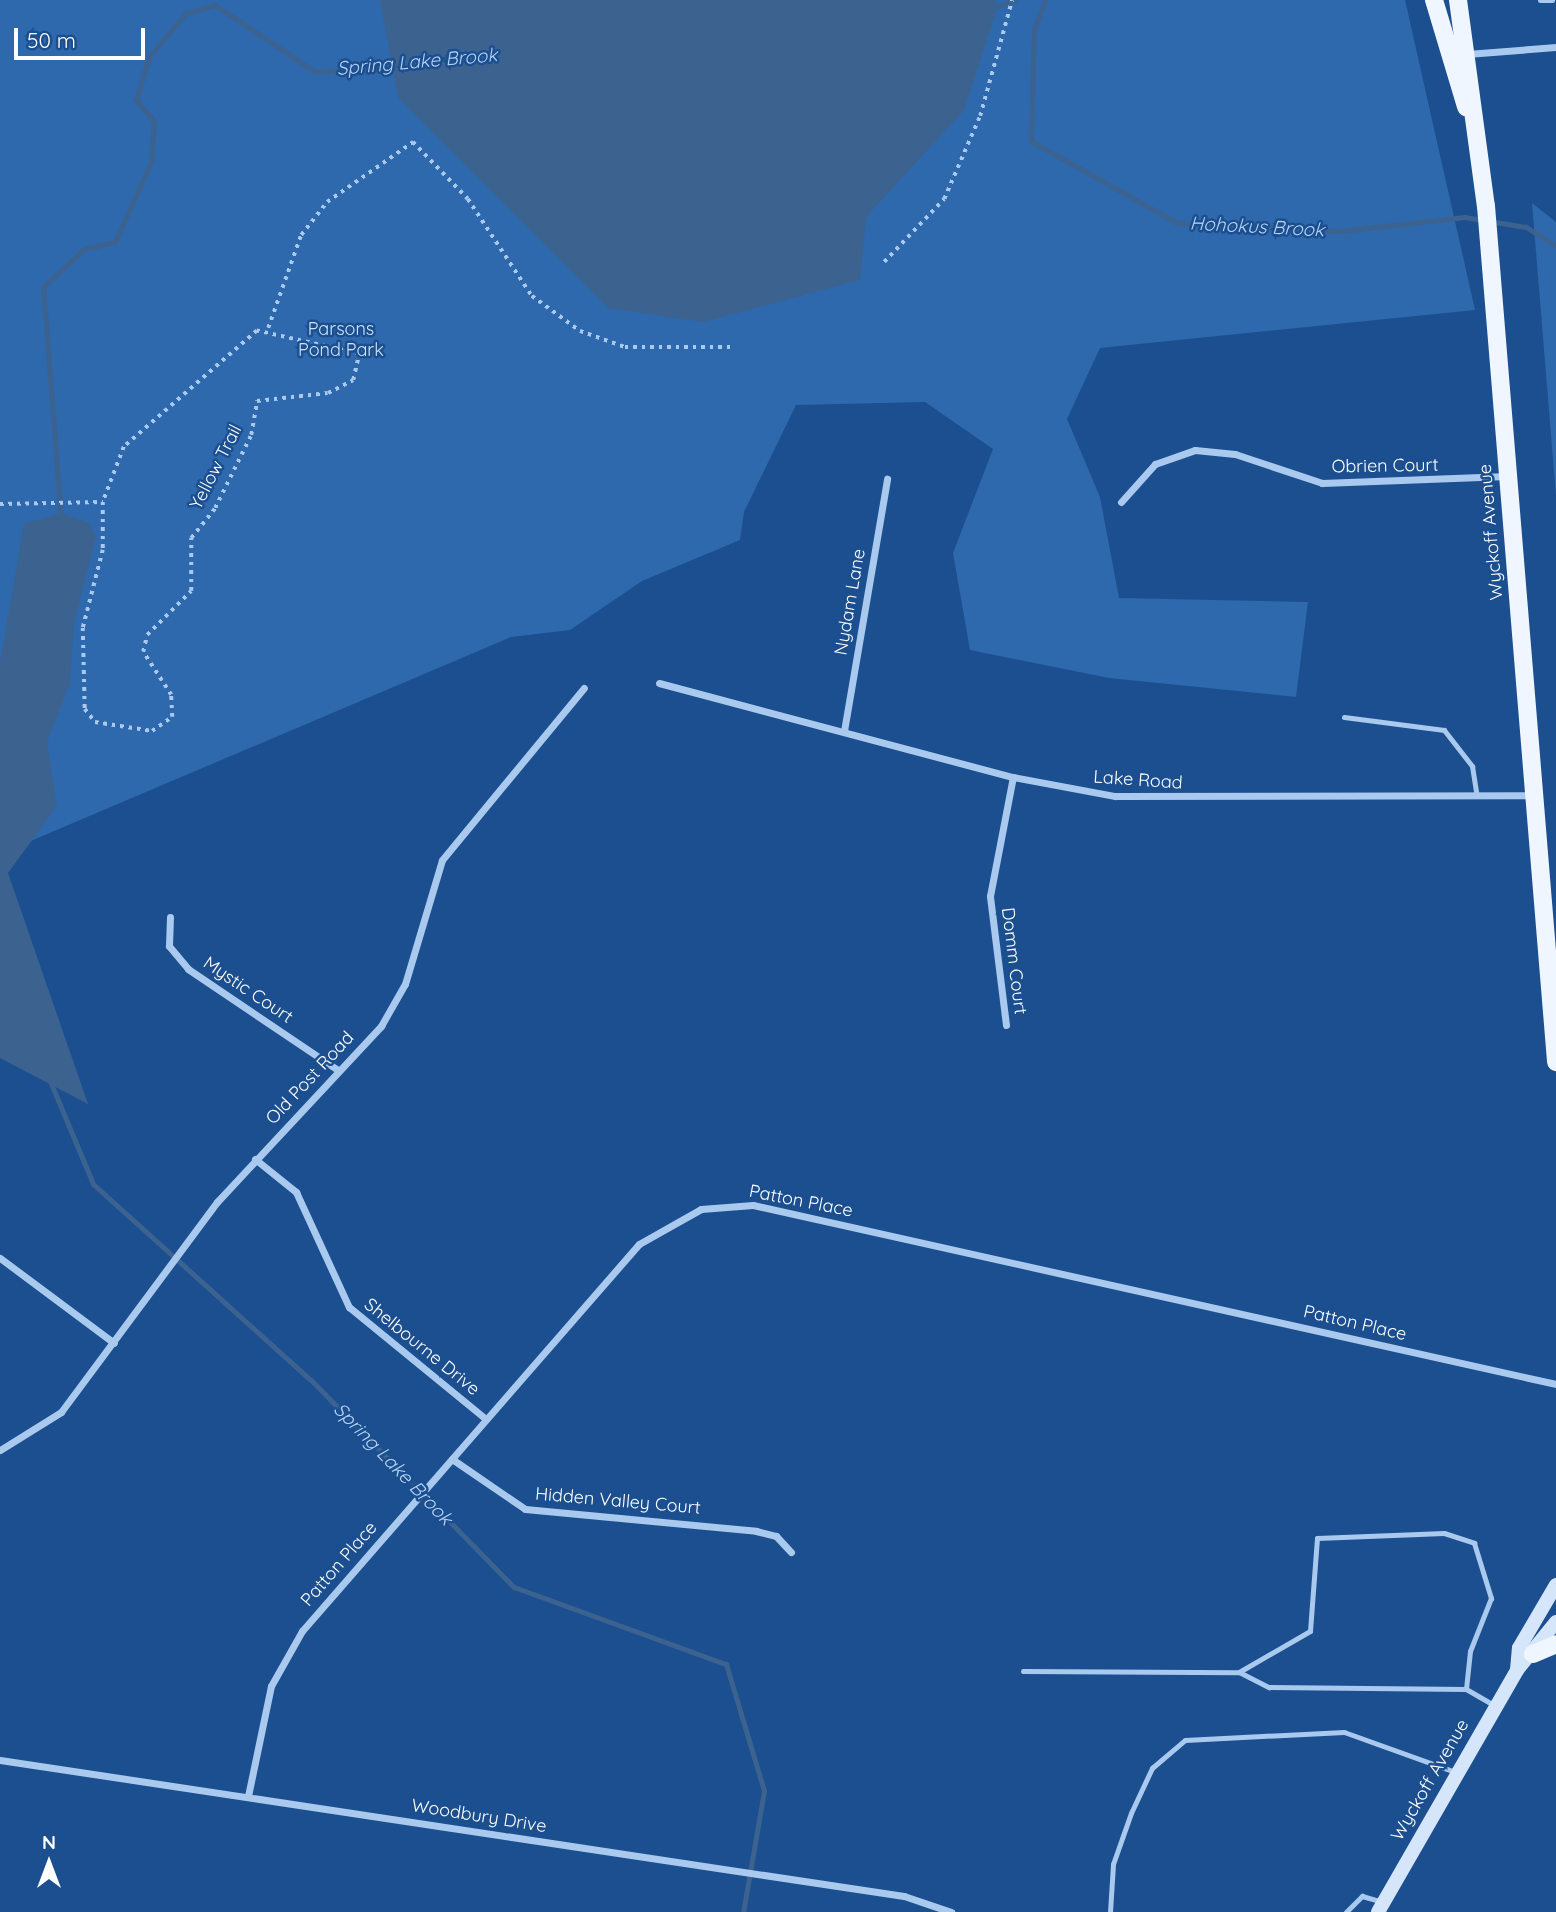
<!DOCTYPE html>
<style>
body{margin:0}
#map{position:relative;width:1556px;height:1912px;overflow:hidden;background:#1b4f8f;font-family:Quicksand,sans-serif}
div>[style]{position:absolute}
.green>*{inset:0;background:#2e69ad}
.water>*{inset:0;background:#3c6290}
.stream>*{height:5px;margin:-2.5px;padding:0 2.5px;transform-origin:2.5px;border-radius:2.5px;background:#3c6290}
.path>*{height:3.5px;margin-top:-1.75px;transform-origin:0;background:repeating-linear-gradient(90deg,#a9c9ee 0 3.5px,transparent 0 8.5px)}
.lane>*{height:5px;margin:-2.5px;padding:0 2.5px;transform-origin:2.5px;border-radius:2.5px;background:#a9c9ee}
.street>*{height:7px;margin:-3.5px;padding:0 3.5px;transform-origin:3.5px;border-radius:3.5px;background:#a9c9ee}
.secondary>*{height:14px;margin:-7px;padding:0 7px;transform-origin:7px;border-radius:7px;background:#d6e6fa}
.primary>*{height:18px;margin:-9px;padding:0 9px;transform-origin:9px;border-radius:9px;background:#f0f6ff}
span{translate:-50% -50%;white-space:nowrap;text-align:center;line-height:1.15;-webkit-text-stroke:5px #1b4f8f;paint-order:stroke}
.park-label{font-size:18px;color:#cfe3fa}
.street-label{font-size:18px;color:#fff}
.water-label{font-size:19px;color:#b5d3f5;font-style:italic}
.north{position:absolute;left:14px;top:1828px;width:70px;height:70px;-webkit-text-stroke:5px #1b4f8f;paint-order:stroke;rotate:0deg;font-size:19px;font-weight:700;line-height:28px;text-align:center;color:#fff}
.north::after{content:'';display:block;margin:auto;width:24px;height:32px;background:#fff;clip-path:polygon(50% 0,100% 100%,50% 72%,0 100%)}
.scale{position:absolute;left:14px;top:28px;width:131px;height:32px;box-sizing:border-box;border:4px solid #fff;border-top:0;padding-left:9px;font-size:21px;line-height:24px;white-space:nowrap;color:#fff;-webkit-text-stroke:5px #1b4f8f;paint-order:stroke}
</style>
<div id="map">
<div class="green">
<div style="clip-path:polygon(0 0,1405px 0,1475px 310px,1100px 348px,1067px 419px,1100px 497px,1119px 598px,1308px 602px,1296px 697px,1109px 678px,970px 650px,953px 553px,993px 449px,925px 402px,796px 405px,744px 512px,740px 540px,642px 581px,570px 630px,511px 637px,0 854px)"></div>
<div style="clip-path:polygon(1532px 203px,1556px 222px,1556px 496px)"></div>
</div>
<div class="water">
<div style="clip-path:polygon(380px 0,996px 0,997px 8px,964px 110px,866px 217px,860px 280px,703px 322px,608px 308px,398px 98px)"></div>
<div style="clip-path:polygon(61px 513px,89px 523px,96px 537px,74px 623px,70px 683px,47px 742px,57px 806px,8px 873px,88px 1104px,0 1058px,0 663px,24px 524px)"></div>
</div>
<div class="stream">
<div style="left:1045px;top:0;width:32px;rotate:110deg"></div>
<div style="left:1034px;top:30px;width:111px;rotate:91.5deg"></div>
<div style="left:1031px;top:141px;width:167px;rotate:29.3deg"></div>
<div style="left:1177px;top:223px;width:164px;rotate:2.8deg"></div>
<div style="left:1341px;top:231px;width:124px;rotate:-6.5deg"></div>
<div style="left:1464px;top:217px;width:63px;rotate:9.2deg"></div>
<div style="left:1526px;top:227px;width:36px;rotate:32deg"></div>
<div style="left:993px;top:8px;width:23px;rotate:-20deg"></div>
<div style="left:61px;top:519px;width:233px;rotate:-94.4deg"></div>
<div style="left:43px;top:287px;width:56px;rotate:-42.8deg"></div>
<div style="left:84px;top:249px;width:32px;rotate:-13deg"></div>
<div style="left:115px;top:242px;width:88px;rotate:-65.8deg"></div>
<div style="left:151px;top:162px;width:41px;rotate:-85.8deg"></div>
<div style="left:154px;top:121px;width:28px;rotate:-131deg"></div>
<div style="left:136px;top:100px;width:45px;rotate:-73.2deg"></div>
<div style="left:149px;top:57px;width:56px;rotate:-50.1deg"></div>
<div style="left:185px;top:14px;width:31px;rotate:-17deg"></div>
<div style="left:215px;top:5px;width:120px;rotate:33.8deg"></div>
<div style="left:315px;top:72px;width:83px;rotate:-3.4deg"></div>
<div style="left:50px;top:1081px;width:112px;rotate:67.3deg"></div>
<div style="left:93px;top:1184px;width:293px;rotate:42deg"></div>
<div style="left:311px;top:1380px;width:290px;rotate:45.6deg"></div>
<div style="left:514px;top:1587px;width:226px;rotate:20deg"></div>
<div style="left:726px;top:1664px;width:133px;rotate:73.3deg"></div>
<div style="left:764px;top:1791px;width:123px;rotate:99.8deg"></div>
</div>
<div class="path">
<div style="left:884px;top:262px;width:87px;rotate:-46.4deg"></div>
<div style="left:944px;top:199px;width:90px;rotate:-66.6deg"></div>
<div style="left:980px;top:116px;width:120px;rotate:-74.6deg"></div>
<div style="left:268px;top:328px;width:99px;rotate:-70.5deg"></div>
<div style="left:301px;top:235px;width:42px;rotate:-51.8deg"></div>
<div style="left:327px;top:202px;width:105px;rotate:-34.9deg"></div>
<div style="left:413px;top:142px;width:79px;rotate:46deg"></div>
<div style="left:468px;top:199px;width:116px;rotate:56.6deg"></div>
<div style="left:532px;top:296px;width:59px;rotate:36.1deg"></div>
<div style="left:580px;top:331px;width:48px;rotate:19.6deg"></div>
<div style="left:625px;top:347px;width:106px"></div>
<div style="left:0;top:504px;width:103px;rotate:-1.1deg"></div>
<div style="left:103px;top:502px;width:48px;rotate:90deg"></div>
<div style="left:103px;top:550px;width:81px;rotate:104.4deg"></div>
<div style="left:83px;top:628px;width:81px;rotate:88.6deg"></div>
<div style="left:85px;top:709px;width:16px;rotate:52deg"></div>
<div style="left:95px;top:722px;width:58px;rotate:9deg"></div>
<div style="left:152px;top:731px;width:24px;rotate:-35deg"></div>
<div style="left:172px;top:717px;width:22px;rotate:-93deg"></div>
<div style="left:171px;top:695px;width:51px;rotate:-123.1deg"></div>
<div style="left:143px;top:652px;width:17px;rotate:-77deg"></div>
<div style="left:147px;top:635px;width:62px;rotate:-45deg"></div>
<div style="left:191px;top:591px;width:53px;rotate:-90deg"></div>
<div style="left:191px;top:538px;width:38px;rotate:-51deg"></div>
<div style="left:215px;top:508px;width:81px;rotate:-63.7deg"></div>
<div style="left:251px;top:435px;width:35px;rotate:-80deg"></div>
<div style="left:257px;top:401px;width:71px;rotate:-6.4deg"></div>
<div style="left:328px;top:393px;width:28px;rotate:-27deg"></div>
<div style="left:353px;top:380px;width:27px;rotate:-77deg"></div>
<div style="left:359px;top:354px;width:105px;rotate:-167.3deg"></div>
<div style="left:257px;top:331px;width:176px;rotate:138.9deg"></div>
<div style="left:124px;top:447px;width:59px;rotate:110.9deg"></div>
</div>
<div class="lane">
<div style="left:1540px;top:0;width:12px"></div>
<div style="left:1344px;top:717px;width:101px;rotate:7.4deg"></div>
<div style="left:1444px;top:730px;width:46px;rotate:52.1deg"></div>
<div style="left:1472px;top:766px;width:30px;rotate:81deg"></div>
<div style="left:1023px;top:1671px;width:216px;rotate:0.3deg"></div>
<div style="left:1239px;top:1672px;width:34px;rotate:27deg"></div>
<div style="left:1269px;top:1687px;width:197px;rotate:0.6deg"></div>
<div style="left:1466px;top:1689px;width:32px;rotate:30deg"></div>
<div style="left:1239px;top:1672px;width:82px;rotate:-30deg"></div>
<div style="left:1310px;top:1631px;width:93px;rotate:-85.7deg"></div>
<div style="left:1317px;top:1538px;width:127px;rotate:-2.3deg"></div>
<div style="left:1444px;top:1533px;width:32px;rotate:18deg"></div>
<div style="left:1474px;top:1543px;width:58px;rotate:72.8deg"></div>
<div style="left:1491px;top:1598px;width:57px;rotate:111.6deg"></div>
<div style="left:1470px;top:1651px;width:38px;rotate:96deg"></div>
<div style="left:1110px;top:1912px;width:48px;rotate:-86.4deg"></div>
<div style="left:1113px;top:1864px;width:54px;rotate:-70.6deg"></div>
<div style="left:1131px;top:1813px;width:50px;rotate:-65deg"></div>
<div style="left:1152px;top:1768px;width:43px;rotate:-40.3deg"></div>
<div style="left:1185px;top:1740px;width:159px;rotate:-2.9deg"></div>
<div style="left:1344px;top:1732px;width:118px;rotate:19.8deg"></div>
<div style="left:1346px;top:1912px;width:23px;rotate:-45deg"></div>
<div style="left:1362px;top:1896px;width:22px;rotate:16deg"></div>
</div>
<div class="street">
<div style="left:1467px;top:54px;width:89px;rotate:-4.5deg"></div>
<div style="left:1121px;top:502px;width:51px;rotate:-48.2deg"></div>
<div style="left:1155px;top:464px;width:42px;rotate:-19.3deg"></div>
<div style="left:1195px;top:450px;width:40px;rotate:5.7deg"></div>
<div style="left:1235px;top:454px;width:92px;rotate:18.4deg"></div>
<div style="left:1322px;top:483px;width:185px;rotate:-2.2deg"></div>
<div style="left:659px;top:683px;width:366px;rotate:14.9deg"></div>
<div style="left:1013px;top:777px;width:104px;rotate:10.6deg"></div>
<div style="left:1115px;top:796px;width:418px;rotate:-0.1deg"></div>
<div style="left:844px;top:731px;width:256px;rotate:-80.3deg"></div>
<div style="left:170px;top:917px;width:29px;rotate:92deg"></div>
<div style="left:169px;top:946px;width:30px;rotate:50deg"></div>
<div style="left:188px;top:969px;width:181px;rotate:34deg"></div>
<div style="left:1006px;top:1025px;width:130px;rotate:-97.1deg"></div>
<div style="left:990px;top:896px;width:121px;rotate:-79.1deg"></div>
<div style="left:255px;top:1159px;width:53px;rotate:38.8deg"></div>
<div style="left:296px;top:1192px;width:127px;rotate:65.3deg"></div>
<div style="left:349px;top:1307px;width:177px;rotate:39.3deg"></div>
<div style="left:0;top:1258px;width:142px;rotate:36.7deg"></div>
<div style="left:0;top:1450px;width:72px;rotate:-31.9deg"></div>
<div style="left:61px;top:1412px;width:262px;rotate:-53.4deg"></div>
<div style="left:217px;top:1202px;width:241px;rotate:-47deg"></div>
<div style="left:381px;top:1026px;width:48px;rotate:-60.3deg"></div>
<div style="left:405px;top:984px;width:129px;rotate:-73.4deg"></div>
<div style="left:442px;top:860px;width:223px;rotate:-50.5deg"></div>
<div style="left:452px;top:1459px;width:88px;rotate:34.4deg"></div>
<div style="left:525px;top:1509px;width:232px;rotate:5.4deg"></div>
<div style="left:756px;top:1531px;width:21px;rotate:14deg"></div>
<div style="left:776px;top:1536px;width:22px;rotate:47deg"></div>
<div style="left:0;top:1760px;width:914px;rotate:8.56deg"></div>
<div style="left:904px;top:1896px;width:50px;rotate:18.8deg"></div>
<div style="left:248px;top:1796px;width:112px;rotate:-78.2deg"></div>
<div style="left:271px;top:1686px;width:63px;rotate:-60.6deg"></div>
<div style="left:302px;top:1631px;width:513px;rotate:-48.95deg"></div>
<div style="left:639px;top:1244px;width:71px;rotate:-29.4deg"></div>
<div style="left:701px;top:1209px;width:52px;rotate:-4.4deg"></div>
<div style="left:753px;top:1205px;width:823px;rotate:12.57deg"></div>
</div>
<div class="secondary">
<div style="left:1517px;top:1670px;width:22px;rotate:-85deg"></div>
<div style="left:1519px;top:1648px;width:73px;rotate:-59.6deg"></div>
<div style="left:1378px;top:1912px;width:279px;rotate:-60.1deg"></div>
<div style="left:1517px;top:1670px;width:62px;rotate:-50.9deg"></div>
</div>
<div class="primary">
<div style="left:1434px;top:0;width:112px;rotate:73.3deg"></div>
<div style="left:1458px;top:0;width:208px;rotate:82.3deg"></div>
<div style="left:1486px;top:206px;width:859px;rotate:85.32deg"></div>
<div style="left:1533px;top:1654px;width:25px;rotate:-23deg"></div>
</div>
<div class="park-label">
<span style="left:341px;top:340px">Parsons<br>Pond Park</span>
</div>
<div class="street-label">
<span style="left:1385px;top:466px;rotate:-1deg">Obrien Court</span>
<span style="left:216px;top:467px;rotate:-63deg">Yellow Trail</span>
<span style="left:1491px;top:532px;rotate:-95deg">Wyckoff Avenue</span>
<span style="left:850px;top:602px;rotate:-80deg">Nydam Lane</span>
<span style="left:1138px;top:780px;rotate:4deg">Lake Road</span>
<span style="left:1014px;top:961px;rotate:83deg">Domm Court</span>
<span style="left:248px;top:990px;rotate:34deg">Mystic Court</span>
<span style="left:310px;top:1078px;rotate:-47deg">Old Post Road</span>
<span style="left:801px;top:1201px;rotate:11deg">Patton Place</span>
<span style="left:1355px;top:1323px;rotate:13deg">Patton Place</span>
<span style="left:422px;top:1347px;rotate:39deg">Shelbourne Drive</span>
<span style="left:618px;top:1501px;rotate:5deg">Hidden Valley Court</span>
<span style="left:339px;top:1564px;rotate:-49deg">Patton Place</span>
<span style="left:1430px;top:1780px;rotate:-60deg">Wyckoff Avenue</span>
<span style="left:479px;top:1816px;rotate:9deg">Woodbury Drive</span>
</div>
<div class="water-label">
<span style="left:417px;top:62px;rotate:-5deg">Spring Lake Brook</span>
<span style="left:1257px;top:227px;rotate:3deg">Hohokus Brook</span>
<span style="left:393px;top:1464px;rotate:46deg">Spring Lake Brook</span>
</div>
<div class="north">N</div>
<div class="scale">50 m</div>
</div>
